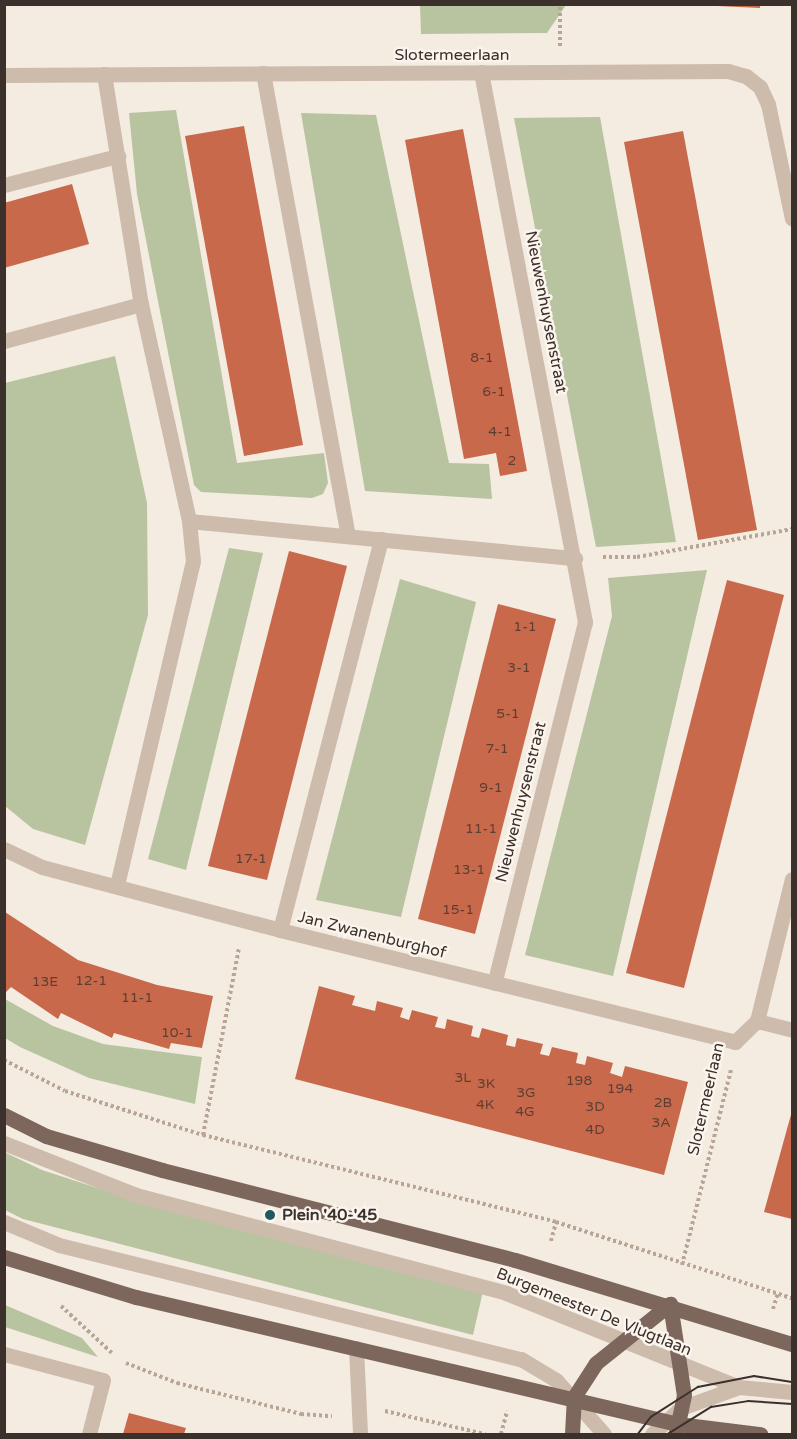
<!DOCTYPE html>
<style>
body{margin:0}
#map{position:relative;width:797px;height:1439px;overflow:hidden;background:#f4ebe1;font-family:"Varela Round",sans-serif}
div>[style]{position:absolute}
.green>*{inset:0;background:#b8c4a0}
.building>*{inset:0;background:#c8694b}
.path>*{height:4px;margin-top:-2px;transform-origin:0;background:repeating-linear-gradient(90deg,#b9a596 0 3px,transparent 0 6px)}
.minor>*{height:15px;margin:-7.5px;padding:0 7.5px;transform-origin:7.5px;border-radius:7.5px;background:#cdbbac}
.major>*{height:15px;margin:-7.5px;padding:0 7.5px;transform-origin:7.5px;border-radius:7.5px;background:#7d675c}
.tram>*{height:1.5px;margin:-0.75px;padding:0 0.75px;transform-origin:0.75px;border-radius:0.75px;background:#3b302b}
.dots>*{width:16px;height:16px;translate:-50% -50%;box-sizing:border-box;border:3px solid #fbf5ee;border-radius:50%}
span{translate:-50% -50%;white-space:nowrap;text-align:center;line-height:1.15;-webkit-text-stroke:5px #fbf5ee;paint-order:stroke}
.number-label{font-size:14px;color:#5e3e33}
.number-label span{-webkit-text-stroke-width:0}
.street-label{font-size:16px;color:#3b302b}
.poi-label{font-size:16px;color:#3b302b;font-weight:700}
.left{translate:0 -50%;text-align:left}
.frame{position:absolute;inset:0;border:6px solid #3b302b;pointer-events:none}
</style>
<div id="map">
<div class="green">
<div style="clip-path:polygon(420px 5px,420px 4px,566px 5px,547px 33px,421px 34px)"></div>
<div style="clip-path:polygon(176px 110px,237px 463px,324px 453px,328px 483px,323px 494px,312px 498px,201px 492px,194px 485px,137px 194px,129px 113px)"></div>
<div style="clip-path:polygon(301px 113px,376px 115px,449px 463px,489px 464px,492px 499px,365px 491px)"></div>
<div style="clip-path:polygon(600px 117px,676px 542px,596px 547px,514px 118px)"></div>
<div style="clip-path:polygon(115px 356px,147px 503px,148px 615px,85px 845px,33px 829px,5px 806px,5px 383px)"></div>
<div style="clip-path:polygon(229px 548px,263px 553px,186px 870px,148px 859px)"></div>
<div style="clip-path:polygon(707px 570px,613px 976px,525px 955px,612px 616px,608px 578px)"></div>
<div style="clip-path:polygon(400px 579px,476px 602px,401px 917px,316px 900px)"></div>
<div style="clip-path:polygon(5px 999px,53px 1026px,103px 1044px,202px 1057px,195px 1104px,89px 1078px,20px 1047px,5px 1038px)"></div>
<div style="clip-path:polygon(4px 1152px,42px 1170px,128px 1198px,483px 1291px,473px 1335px,23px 1219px,5px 1210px)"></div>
<div style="clip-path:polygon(5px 1305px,82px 1338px,98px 1357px,5px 1327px)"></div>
</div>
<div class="building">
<div style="clip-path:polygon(675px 4px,760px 4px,760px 8px)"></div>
<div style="clip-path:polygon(244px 126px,303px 445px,244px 456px,185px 136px)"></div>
<div style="clip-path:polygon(463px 129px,527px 471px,500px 476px,496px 453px,464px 459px,405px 140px)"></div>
<div style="clip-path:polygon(683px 131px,757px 530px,698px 540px,624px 142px)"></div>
<div style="clip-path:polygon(72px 184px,89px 244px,4px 268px,4px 203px)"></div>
<div style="clip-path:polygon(289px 551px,347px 566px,267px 880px,208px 866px)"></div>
<div style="clip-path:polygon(727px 580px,784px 595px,684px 988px,626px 973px)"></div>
<div style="clip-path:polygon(498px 604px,556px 619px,475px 934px,418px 919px)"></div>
<div style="clip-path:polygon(5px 912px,78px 960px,157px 985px,213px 996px,202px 1048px,171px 1043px,169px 1049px,114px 1033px,112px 1038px,61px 1013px,58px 1019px,11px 987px,6px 992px)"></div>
<div style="clip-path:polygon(319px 986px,355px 996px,352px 1005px,375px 1011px,377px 1001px,403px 1008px,400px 1017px,409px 1020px,412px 1010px,438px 1017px,435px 1027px,445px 1029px,447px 1019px,473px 1026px,471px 1036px,479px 1038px,482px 1028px,508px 1035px,506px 1045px,515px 1047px,517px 1038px,543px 1044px,540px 1054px,549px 1056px,552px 1047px,578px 1053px,576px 1063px,585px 1065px,587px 1056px,613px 1063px,610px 1073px,622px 1077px,625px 1066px,688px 1082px,664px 1175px,295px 1079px)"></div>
<div style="clip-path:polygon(792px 1111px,792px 1219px,764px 1212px)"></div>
<div style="clip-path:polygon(129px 1413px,186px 1428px,184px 1434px,123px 1434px)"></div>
</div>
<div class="path">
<div style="left:560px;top:46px;width:42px;rotate:-90deg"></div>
<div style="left:603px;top:557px;width:34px"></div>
<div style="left:637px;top:557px;width:158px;rotate:-10.2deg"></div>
<div style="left:4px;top:1060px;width:68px;rotate:26.9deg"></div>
<div style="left:65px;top:1091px;width:145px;rotate:17.7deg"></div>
<div style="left:203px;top:1135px;width:364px;rotate:13.8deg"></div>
<div style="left:556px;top:1222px;width:248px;rotate:17.9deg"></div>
<div style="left:203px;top:1135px;width:190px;rotate:-79.1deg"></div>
<div style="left:551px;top:1241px;width:20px;rotate:-75deg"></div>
<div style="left:682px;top:1265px;width:201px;rotate:-75.9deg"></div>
<div style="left:61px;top:1306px;width:69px;rotate:42.7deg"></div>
<div style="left:773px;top:1309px;width:17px;rotate:-73deg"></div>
<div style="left:126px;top:1363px;width:55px;rotate:21.4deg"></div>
<div style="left:177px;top:1383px;width:128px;rotate:14deg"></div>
<div style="left:301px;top:1414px;width:31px;rotate:4deg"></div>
<div style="left:385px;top:1411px;width:103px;rotate:13deg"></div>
<div style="left:501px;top:1434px;width:24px;rotate:-75deg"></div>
</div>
<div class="minor">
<div style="left:481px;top:72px;width:560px;rotate:79.29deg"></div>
<div style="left:585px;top:622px;width:372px;rotate:104.1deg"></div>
<div style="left:263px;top:73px;width:471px;rotate:79.6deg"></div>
<div style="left:104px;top:74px;width:233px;rotate:80.9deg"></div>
<div style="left:141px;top:304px;width:222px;rotate:77.5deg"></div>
<div style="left:189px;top:521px;width:40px;rotate:84.3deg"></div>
<div style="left:193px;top:561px;width:334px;rotate:103.2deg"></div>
<div style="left:4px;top:75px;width:724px;rotate:-0.32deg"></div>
<div style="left:728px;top:71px;width:19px;rotate:16deg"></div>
<div style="left:746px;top:76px;width:18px;rotate:38deg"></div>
<div style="left:760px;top:87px;width:19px;rotate:65deg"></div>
<div style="left:768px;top:104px;width:117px;rotate:78.2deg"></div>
<div style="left:4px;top:185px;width:118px;rotate:-14.3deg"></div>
<div style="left:4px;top:341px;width:142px;rotate:-15.1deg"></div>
<div style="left:189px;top:521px;width:388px;rotate:5.5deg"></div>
<div style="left:4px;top:849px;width:42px;rotate:25.3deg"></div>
<div style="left:42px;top:867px;width:246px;rotate:14.8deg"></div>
<div style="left:280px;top:930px;width:469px;rotate:13.8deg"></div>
<div style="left:735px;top:1042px;width:30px;rotate:-44deg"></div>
<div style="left:757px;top:1021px;width:146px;rotate:-76.2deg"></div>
<div style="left:280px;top:930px;width:404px;rotate:-75.5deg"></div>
<div style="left:757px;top:1021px;width:36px;rotate:14deg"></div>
<div style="left:4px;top:1143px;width:142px;rotate:21.5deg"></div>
<div style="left:136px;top:1195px;width:383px;rotate:14.8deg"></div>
<div style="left:506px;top:1293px;width:251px;rotate:22deg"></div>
<div style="left:739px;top:1387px;width:53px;rotate:5.4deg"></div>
<div style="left:4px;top:1222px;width:60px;rotate:22.7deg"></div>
<div style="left:59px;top:1245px;width:476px;rotate:13.9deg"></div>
<div style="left:521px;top:1359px;width:41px;rotate:31deg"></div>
<div style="left:556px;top:1380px;width:72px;rotate:48.4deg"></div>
<div style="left:356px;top:1348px;width:86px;rotate:87.3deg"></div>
<div style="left:4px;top:1354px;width:102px;rotate:14.7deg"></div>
<div style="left:103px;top:1380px;width:56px;rotate:104.5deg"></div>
<div style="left:652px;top:1434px;width:39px;rotate:-42deg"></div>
<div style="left:681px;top:1408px;width:62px;rotate:-19.9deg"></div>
</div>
<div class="major">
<div style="left:4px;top:1115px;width:47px;rotate:26.6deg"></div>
<div style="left:46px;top:1136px;width:121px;rotate:16.3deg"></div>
<div style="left:162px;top:1170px;width:364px;rotate:14.3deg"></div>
<div style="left:515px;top:1260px;width:289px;rotate:16.9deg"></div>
<div style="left:4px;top:1257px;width:138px;rotate:16.9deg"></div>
<div style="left:136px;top:1297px;width:557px;rotate:13.19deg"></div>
<div style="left:678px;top:1424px;width:83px;rotate:7deg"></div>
<div style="left:670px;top:1304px;width:92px;rotate:81.3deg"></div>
<div style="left:684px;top:1395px;width:40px;rotate:102deg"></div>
<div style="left:572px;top:1434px;width:37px;rotate:-87deg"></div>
<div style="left:574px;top:1397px;width:40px;rotate:-57.1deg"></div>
<div style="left:596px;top:1363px;width:95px;rotate:-38.6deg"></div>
</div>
<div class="tram">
<div style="left:638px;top:1434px;width:21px;rotate:-53deg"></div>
<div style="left:651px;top:1417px;width:56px;rotate:-32.6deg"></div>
<div style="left:698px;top:1387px;width:57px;rotate:-11.1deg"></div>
<div style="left:754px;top:1376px;width:38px;rotate:9deg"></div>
<div style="left:668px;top:1434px;width:51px;rotate:-32.1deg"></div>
<div style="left:711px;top:1407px;width:37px;rotate:-9deg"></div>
<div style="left:748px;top:1401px;width:44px;rotate:3.9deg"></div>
</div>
<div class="dots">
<div style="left:270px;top:1215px;background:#1f5a5e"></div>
</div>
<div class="number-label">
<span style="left:482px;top:358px">8-1</span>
<span style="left:494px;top:392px">6-1</span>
<span style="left:500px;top:432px">4-1</span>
<span style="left:512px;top:461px">2</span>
<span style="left:525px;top:627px">1-1</span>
<span style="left:519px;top:668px">3-1</span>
<span style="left:508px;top:714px">5-1</span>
<span style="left:497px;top:749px">7-1</span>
<span style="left:491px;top:788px">9-1</span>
<span style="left:481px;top:829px">11-1</span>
<span style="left:251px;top:859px">17-1</span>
<span style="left:469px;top:870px">13-1</span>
<span style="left:458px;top:910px">15-1</span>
<span style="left:91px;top:981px">12-1</span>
<span style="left:45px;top:982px">13E</span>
<span style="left:137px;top:998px">11-1</span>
<span style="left:177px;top:1033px">10-1</span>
<span style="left:463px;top:1078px">3L</span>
<span style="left:579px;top:1081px">198</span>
<span style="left:486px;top:1084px">3K</span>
<span style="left:620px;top:1089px">194</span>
<span style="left:526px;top:1093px">3G</span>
<span style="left:663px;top:1103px">2B</span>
<span style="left:485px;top:1105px">4K</span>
<span style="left:595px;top:1107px">3D</span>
<span style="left:525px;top:1112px">4G</span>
<span style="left:661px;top:1123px">3A</span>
<span style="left:595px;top:1130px">4D</span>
</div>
<div class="street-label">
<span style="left:452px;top:55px">Slotermeerlaan</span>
<span style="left:546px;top:312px;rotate:79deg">Nieuwenhuysenstraat</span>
<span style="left:521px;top:802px;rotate:-76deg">Nieuwenhuysenstraat</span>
<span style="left:372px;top:935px;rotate:14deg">Jan Zwanenburghof</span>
<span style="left:706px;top:1099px;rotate:-77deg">Slotermeerlaan</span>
<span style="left:594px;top:1312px;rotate:22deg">Burgemeester De Vlugtlaan</span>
</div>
<div class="poi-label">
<span class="left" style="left:282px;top:1215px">Plein '40-'45</span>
</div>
<div class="frame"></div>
</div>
